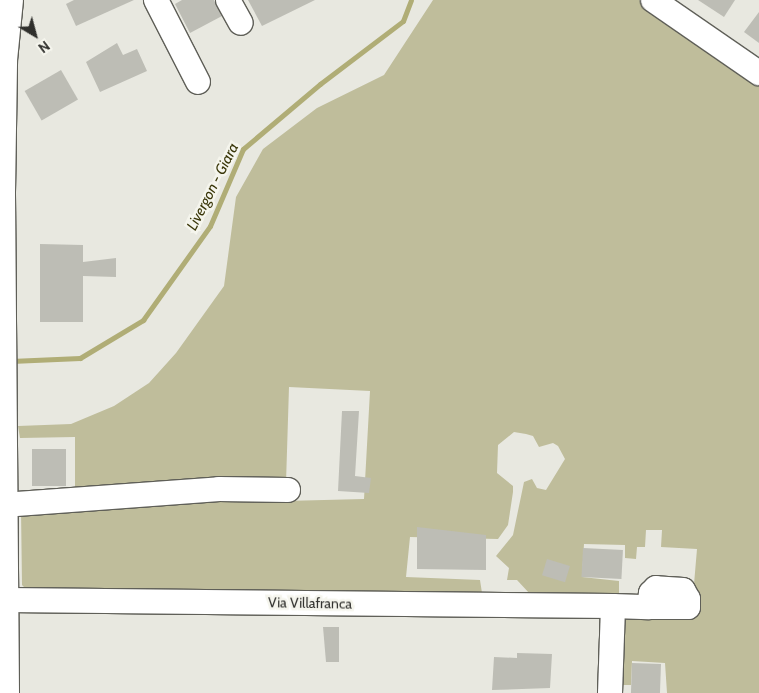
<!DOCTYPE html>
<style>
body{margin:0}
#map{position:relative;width:759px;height:693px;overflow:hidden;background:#e8e8e0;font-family:Cabin,sans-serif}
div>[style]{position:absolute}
.green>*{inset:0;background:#bfbd9b}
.stream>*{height:5px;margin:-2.5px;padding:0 2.5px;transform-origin:2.5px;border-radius:2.5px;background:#b0ad76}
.building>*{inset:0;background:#bdbdb5;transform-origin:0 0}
.roads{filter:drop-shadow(1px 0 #5f5f58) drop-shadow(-1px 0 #5f5f58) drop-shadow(0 1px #5f5f58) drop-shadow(0 -1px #5f5f58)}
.minor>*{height:24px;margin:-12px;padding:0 12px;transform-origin:12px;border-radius:12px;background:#fff}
.major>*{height:28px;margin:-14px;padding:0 14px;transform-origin:14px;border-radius:14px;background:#fff}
span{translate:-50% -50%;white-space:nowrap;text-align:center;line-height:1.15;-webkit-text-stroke:5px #f5f5ed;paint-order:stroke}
.street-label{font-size:14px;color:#2f2f2c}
.water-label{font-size:15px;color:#3a370a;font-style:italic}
.north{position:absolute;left:10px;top:10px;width:50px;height:50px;-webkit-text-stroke:4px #f5f5ed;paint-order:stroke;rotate:143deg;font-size:14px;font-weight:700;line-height:20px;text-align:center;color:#2f2f2c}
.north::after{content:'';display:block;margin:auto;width:18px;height:22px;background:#2f2f2c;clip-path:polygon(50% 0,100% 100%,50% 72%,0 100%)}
</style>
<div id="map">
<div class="green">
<i style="clip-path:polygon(433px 0,639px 0,759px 84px,759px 693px,667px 693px,665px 663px,632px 661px,631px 685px,618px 685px,624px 620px,691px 619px,697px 549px,661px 547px,662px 530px,646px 530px,645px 547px,637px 547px,636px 559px,625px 558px,625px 545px,584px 544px,582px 577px,619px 581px,619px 594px,530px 594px,517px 580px,507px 580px,509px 568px,496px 556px,513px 535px,524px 482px,532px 479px,537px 488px,546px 490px,565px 459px,558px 446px,553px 443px,539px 447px,533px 436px,526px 434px,514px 432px,498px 445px,497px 473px,513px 486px,513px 492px,508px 525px,498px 539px,410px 537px,406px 577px,480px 580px,482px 593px,28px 591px,22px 585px,21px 510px,215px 495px,284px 501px,364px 499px,370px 391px,289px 387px,286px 483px,75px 496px,75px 437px,20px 438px,18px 426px,71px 424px,114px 406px,149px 383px,176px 353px,224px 286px,236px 197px,263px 149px,317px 108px,384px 75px)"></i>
</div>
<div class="stream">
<i style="left:11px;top:361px;width:69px;rotate:-2.5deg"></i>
<i style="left:80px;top:358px;width:74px;rotate:-31.1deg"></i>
<i style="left:143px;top:320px;width:115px;rotate:-54.5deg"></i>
<i style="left:210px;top:226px;width:84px;rotate:-66.8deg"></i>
<i style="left:243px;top:149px;width:101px;rotate:-40.2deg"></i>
<i style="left:320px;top:84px;width:104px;rotate:-37.2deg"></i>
<i style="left:403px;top:21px;width:22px;rotate:-69deg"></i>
</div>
<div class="building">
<i style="clip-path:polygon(74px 0,134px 0,76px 26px,66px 4px)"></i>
<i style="clip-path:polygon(182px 0,214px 0,222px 16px,190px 33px,175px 4px)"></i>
<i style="clip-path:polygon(248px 0,315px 0,262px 26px)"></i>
<i style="clip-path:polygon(698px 0,735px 0,724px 17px)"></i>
<i style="clip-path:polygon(759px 12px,759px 43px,744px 32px)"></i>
<i style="clip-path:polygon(117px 43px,123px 55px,137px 49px,147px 71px,100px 92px,86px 62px)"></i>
<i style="left:61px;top:70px;width:34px;height:42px;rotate:60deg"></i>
<i style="clip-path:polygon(40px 244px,83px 245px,83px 262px,116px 258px,116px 277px,83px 276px,83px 322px,40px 322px)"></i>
<i style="clip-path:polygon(342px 411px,359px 411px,355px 476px,371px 478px,369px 493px,338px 491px)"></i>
<i style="left:32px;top:449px;width:34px;height:37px"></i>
<i style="clip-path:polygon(417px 527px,486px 535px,486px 570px,417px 569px)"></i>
<i style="left:583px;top:548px;width:40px;height:29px;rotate:3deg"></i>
<i style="left:547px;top:559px;width:24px;height:17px;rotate:17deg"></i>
<i style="clip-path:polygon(323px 627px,339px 627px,339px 662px,326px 662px)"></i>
<i style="clip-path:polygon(517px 653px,552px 654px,550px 688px,492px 690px,494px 657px,517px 658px)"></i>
<i style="left:632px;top:663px;width:29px;height:30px;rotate:2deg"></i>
</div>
<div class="roads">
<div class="minor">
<i style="left:156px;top:0;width:92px;rotate:62.9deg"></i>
<i style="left:228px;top:0;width:26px;rotate:61deg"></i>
<i style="left:653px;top:0;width:129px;rotate:34.6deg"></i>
<i style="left:3px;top:505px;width:217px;rotate:-4.2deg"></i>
<i style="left:219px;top:489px;width:69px;rotate:0.8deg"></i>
<i style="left:6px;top:600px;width:607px;rotate:0.57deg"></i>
<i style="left:613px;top:606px;width:36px;rotate:2deg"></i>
<i style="left:649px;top:607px;width:39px"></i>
<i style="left:688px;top:607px;width:8px;rotate:-90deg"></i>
<i style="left:688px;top:599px;width:10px;rotate:-119deg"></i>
<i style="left:683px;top:590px;width:27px;rotate:-176deg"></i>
<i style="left:656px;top:588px;width:7px;rotate:135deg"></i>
<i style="left:651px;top:593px;width:14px;rotate:98deg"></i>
<i style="left:610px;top:693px;width:87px;rotate:-88deg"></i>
</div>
<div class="major">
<i style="left:5px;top:693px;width:501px;rotate:-90.46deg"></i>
<i style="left:1px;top:192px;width:132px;rotate:-89.1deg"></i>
<i style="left:3px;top:60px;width:60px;rotate:-84.3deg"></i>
</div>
</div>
<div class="street-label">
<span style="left:310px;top:603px;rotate:1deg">Via Villafranca</span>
</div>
<div class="water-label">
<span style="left:213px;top:187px;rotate:-63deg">Livergon - Giara</span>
</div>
<div class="north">N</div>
</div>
